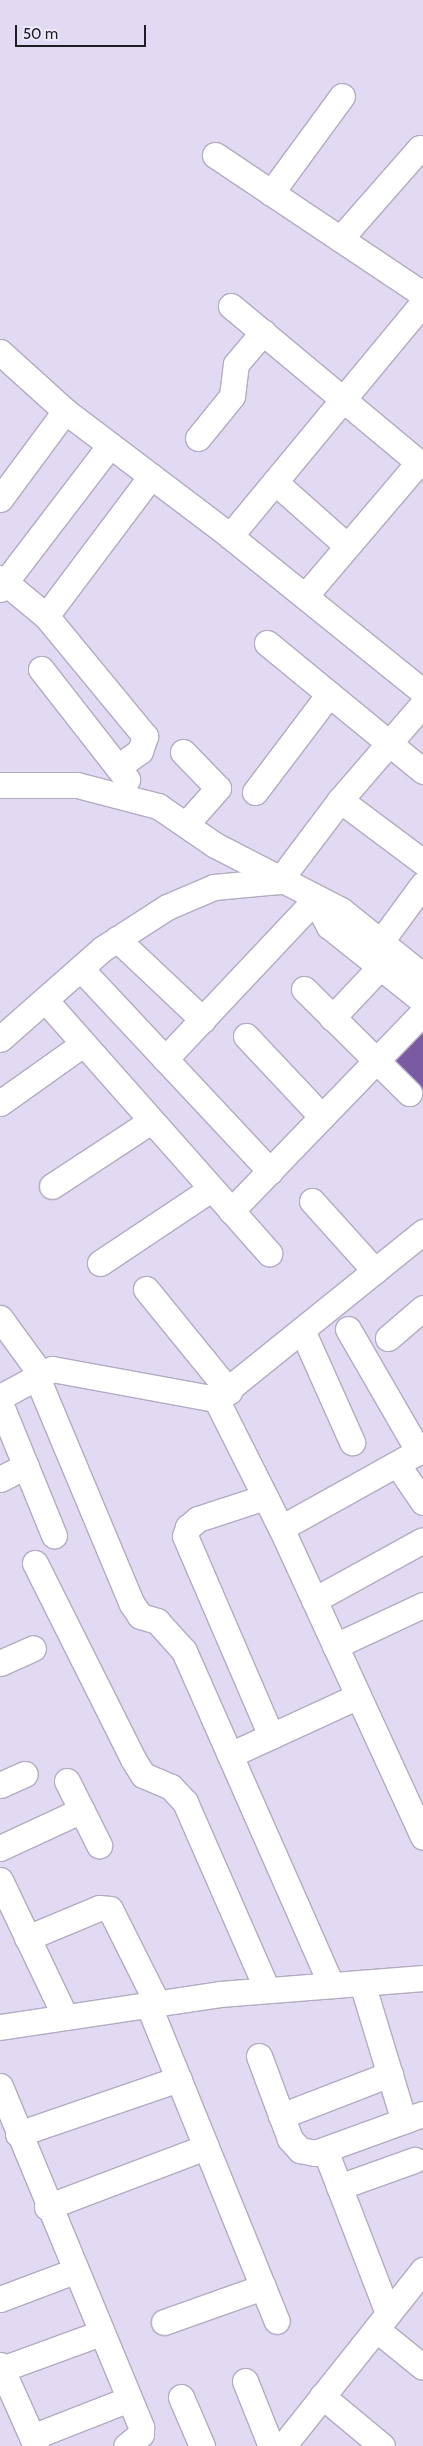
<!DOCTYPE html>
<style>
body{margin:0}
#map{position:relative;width:423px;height:2446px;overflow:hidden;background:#e2daf2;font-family:Cabin,sans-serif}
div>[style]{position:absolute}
.building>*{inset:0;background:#795aa3}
.roads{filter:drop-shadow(1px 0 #b3abc2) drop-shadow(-1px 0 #b3abc2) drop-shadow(0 1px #b3abc2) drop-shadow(0 -1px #b3abc2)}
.minor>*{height:25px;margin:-12.5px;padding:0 12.5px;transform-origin:12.5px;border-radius:12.5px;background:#fff}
span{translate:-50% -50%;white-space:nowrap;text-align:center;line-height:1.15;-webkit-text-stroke:4px #efe8fb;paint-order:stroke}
.scale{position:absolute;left:15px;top:25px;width:131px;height:22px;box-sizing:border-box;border:2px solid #1f1c24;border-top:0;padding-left:6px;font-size:15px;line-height:18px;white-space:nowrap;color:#1f1c24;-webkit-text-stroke:4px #efe8fb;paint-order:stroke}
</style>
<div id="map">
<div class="building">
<i style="clip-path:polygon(423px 1033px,423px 1090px,419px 1093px,391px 1062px)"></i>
</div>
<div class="roads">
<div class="minor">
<i style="left:215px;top:155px;width:250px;rotate:33.8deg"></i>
<i style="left:271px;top:193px;width:120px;rotate:-53.8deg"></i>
<i style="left:340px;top:239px;width:121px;rotate:-48.7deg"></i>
<i style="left:231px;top:306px;width:250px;rotate:39.8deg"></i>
<i style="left:0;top:352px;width:88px;rotate:42.2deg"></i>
<i style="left:198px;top:438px;width:54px;rotate:-51deg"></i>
<i style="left:232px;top:396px;width:32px;rotate:-83deg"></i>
<i style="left:236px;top:364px;width:42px;rotate:-49.8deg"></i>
<i style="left:275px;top:482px;width:96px;rotate:41.6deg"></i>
<i style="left:0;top:499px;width:109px;rotate:-53.5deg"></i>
<i style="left:65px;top:411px;width:207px;rotate:37.1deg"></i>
<i style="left:230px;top:536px;width:248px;rotate:38.9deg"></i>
<i style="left:230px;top:536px;width:303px;rotate:-50.4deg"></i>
<i style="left:0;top:578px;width:60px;rotate:39.6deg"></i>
<i style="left:46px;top:616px;width:156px;rotate:50.5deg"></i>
<i style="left:145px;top:736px;width:16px;rotate:108deg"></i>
<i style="left:140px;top:751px;width:27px;rotate:144deg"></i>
<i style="left:0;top:589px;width:181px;rotate:-52.6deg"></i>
<i style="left:305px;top:596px;width:176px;rotate:-49.6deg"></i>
<i style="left:46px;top:616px;width:175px;rotate:-53.1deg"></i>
<i style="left:267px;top:643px;width:202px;rotate:39.4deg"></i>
<i style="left:41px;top:669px;width:140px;rotate:52deg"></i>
<i style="left:183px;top:752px;width:50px;rotate:45.8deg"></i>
<i style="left:218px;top:788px;width:47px;rotate:131.5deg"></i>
<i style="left:0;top:785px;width:77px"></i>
<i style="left:77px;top:785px;width:84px;rotate:14.5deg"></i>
<i style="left:158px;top:806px;width:69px;rotate:34.4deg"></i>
<i style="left:215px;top:845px;width:142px;rotate:27.3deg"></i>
<i style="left:341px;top:910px;width:105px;rotate:38.8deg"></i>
<i style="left:255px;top:792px;width:123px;rotate:-52.9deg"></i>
<i style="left:340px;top:800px;width:104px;rotate:36.8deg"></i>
<i style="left:315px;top:900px;width:30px;rotate:62deg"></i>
<i style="left:329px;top:926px;width:120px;rotate:38.6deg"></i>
<i style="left:117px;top:939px;width:118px;rotate:43.3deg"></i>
<i style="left:379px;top:944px;width:74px;rotate:-53.7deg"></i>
<i style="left:81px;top:969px;width:277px;rotate:46.9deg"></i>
<i style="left:304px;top:989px;width:148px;rotate:44.7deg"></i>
<i style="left:46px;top:1001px;width:337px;rotate:48.5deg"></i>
<i style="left:332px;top:1018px;width:70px;rotate:-46.7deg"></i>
<i style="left:246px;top:1036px;width:111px;rotate:46.8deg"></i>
<i style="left:0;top:1039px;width:136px;rotate:-41.4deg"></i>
<i style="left:102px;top:949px;width:77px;rotate:-32.9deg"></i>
<i style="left:167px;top:907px;width:51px;rotate:-23.1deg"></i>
<i style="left:214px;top:887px;width:65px;rotate:-5.3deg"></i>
<i style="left:279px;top:881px;width:101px;rotate:-53deg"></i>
<i style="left:340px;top:800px;width:127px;rotate:-49.2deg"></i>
<i style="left:165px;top:1059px;width:219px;rotate:-46.7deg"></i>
<i style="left:0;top:1103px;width:102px;rotate:-35.4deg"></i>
<i style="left:52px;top:1186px;width:118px;rotate:-33.3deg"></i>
<i style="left:312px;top:1201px;width:94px;rotate:48deg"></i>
<i style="left:231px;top:1211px;width:277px;rotate:-46deg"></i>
<i style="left:100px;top:1263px;width:133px;rotate:-33.7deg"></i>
<i style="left:146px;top:1289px;width:132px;rotate:50.9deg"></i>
<i style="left:0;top:1318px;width:68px;rotate:54deg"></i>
<i style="left:348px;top:1329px;width:142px;rotate:60deg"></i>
<i style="left:302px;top:1330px;width:123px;rotate:65.9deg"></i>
<i style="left:388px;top:1338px;width:46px;rotate:-40.6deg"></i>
<i style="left:36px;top:1375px;width:248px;rotate:67.3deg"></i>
<i style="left:132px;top:1604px;width:14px;rotate:56deg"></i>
<i style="left:140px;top:1616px;width:18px;rotate:16deg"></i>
<i style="left:157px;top:1621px;width:40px;rotate:48deg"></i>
<i style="left:184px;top:1651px;width:365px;rotate:66.2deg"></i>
<i style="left:0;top:1397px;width:59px;rotate:-28.3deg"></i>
<i style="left:52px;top:1369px;width:167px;rotate:10.4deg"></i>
<i style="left:216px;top:1399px;width:266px;rotate:-38.9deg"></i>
<i style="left:216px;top:1399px;width:144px;rotate:63.3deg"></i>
<i style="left:281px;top:1528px;width:340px;rotate:65.3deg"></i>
<i style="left:0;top:1403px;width:143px;rotate:67.8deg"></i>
<i style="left:397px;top:1464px;width:46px;rotate:55.6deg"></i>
<i style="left:0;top:1479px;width:29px;rotate:-27deg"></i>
<i style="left:265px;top:1497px;width:71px;rotate:161.8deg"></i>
<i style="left:198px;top:1519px;width:13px;rotate:141deg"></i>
<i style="left:188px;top:1527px;width:9px;rotate:108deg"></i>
<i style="left:185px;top:1536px;width:218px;rotate:66.7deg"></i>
<i style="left:281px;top:1528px;width:162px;rotate:-29.1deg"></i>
<i style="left:35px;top:1563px;width:219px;rotate:63.4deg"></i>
<i style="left:133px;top:1759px;width:19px;rotate:58deg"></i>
<i style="left:143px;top:1775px;width:30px;rotate:23deg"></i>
<i style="left:171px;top:1787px;width:21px;rotate:47deg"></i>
<i style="left:185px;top:1802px;width:205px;rotate:66.4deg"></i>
<i style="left:314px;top:1600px;width:124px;rotate:-28.8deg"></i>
<i style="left:335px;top:1646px;width:97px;rotate:-25deg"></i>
<i style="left:0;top:1663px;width:36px;rotate:-24deg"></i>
<i style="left:230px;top:1755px;width:141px;rotate:-24.7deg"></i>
<i style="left:67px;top:1781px;width:72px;rotate:63.4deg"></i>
<i style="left:0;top:1785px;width:27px;rotate:-24deg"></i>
<i style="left:0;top:1848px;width:90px;rotate:-24.9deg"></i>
<i style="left:0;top:1880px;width:151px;rotate:64.5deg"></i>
<i style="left:27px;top:1938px;width:78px;rotate:-22.6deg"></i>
<i style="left:99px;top:1908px;width:11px;rotate:5deg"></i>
<i style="left:110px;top:1909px;width:105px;rotate:63.4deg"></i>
<i style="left:362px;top:1983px;width:144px;rotate:73.1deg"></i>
<i style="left:148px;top:2004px;width:342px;rotate:67.9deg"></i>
<i style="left:0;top:2027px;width:222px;rotate:-8.5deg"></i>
<i style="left:220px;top:1994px;width:204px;rotate:-4.5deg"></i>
<i style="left:259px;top:2056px;width:89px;rotate:69.5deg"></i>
<i style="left:290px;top:2139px;width:15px;rotate:48deg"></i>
<i style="left:300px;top:2150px;width:15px;rotate:11deg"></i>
<i style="left:315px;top:2153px;width:115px;rotate:-19.9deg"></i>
<i style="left:0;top:2086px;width:369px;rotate:67.5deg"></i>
<i style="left:141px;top:2427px;width:7px;rotate:90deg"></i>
<i style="left:141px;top:2434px;width:19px;rotate:141deg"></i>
<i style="left:281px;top:2116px;width:117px;rotate:-21.1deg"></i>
<i style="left:18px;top:2134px;width:170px;rotate:-18.9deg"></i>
<i style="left:325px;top:2150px;width:175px;rotate:68.9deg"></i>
<i style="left:339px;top:2187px;width:80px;rotate:-19.8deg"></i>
<i style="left:47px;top:2207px;width:170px;rotate:-20.7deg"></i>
<i style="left:0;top:2299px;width:79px;rotate:-20.7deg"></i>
<i style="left:164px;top:2322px;width:105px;rotate:-19.5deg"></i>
<i style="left:376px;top:2329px;width:60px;rotate:39deg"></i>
<i style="left:0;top:2365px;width:89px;rotate:66deg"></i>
<i style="left:2px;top:2369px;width:105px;rotate:-20deg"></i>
<i style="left:245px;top:2381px;width:70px;rotate:68.2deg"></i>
<i style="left:322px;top:2396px;width:78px;rotate:39.8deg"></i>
<i style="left:181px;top:2397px;width:53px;rotate:66.8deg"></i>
<i style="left:32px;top:2437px;width:104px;rotate:-21.4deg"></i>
<i style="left:283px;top:2446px;width:225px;rotate:-51.5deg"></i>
</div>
</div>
<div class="scale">50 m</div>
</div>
